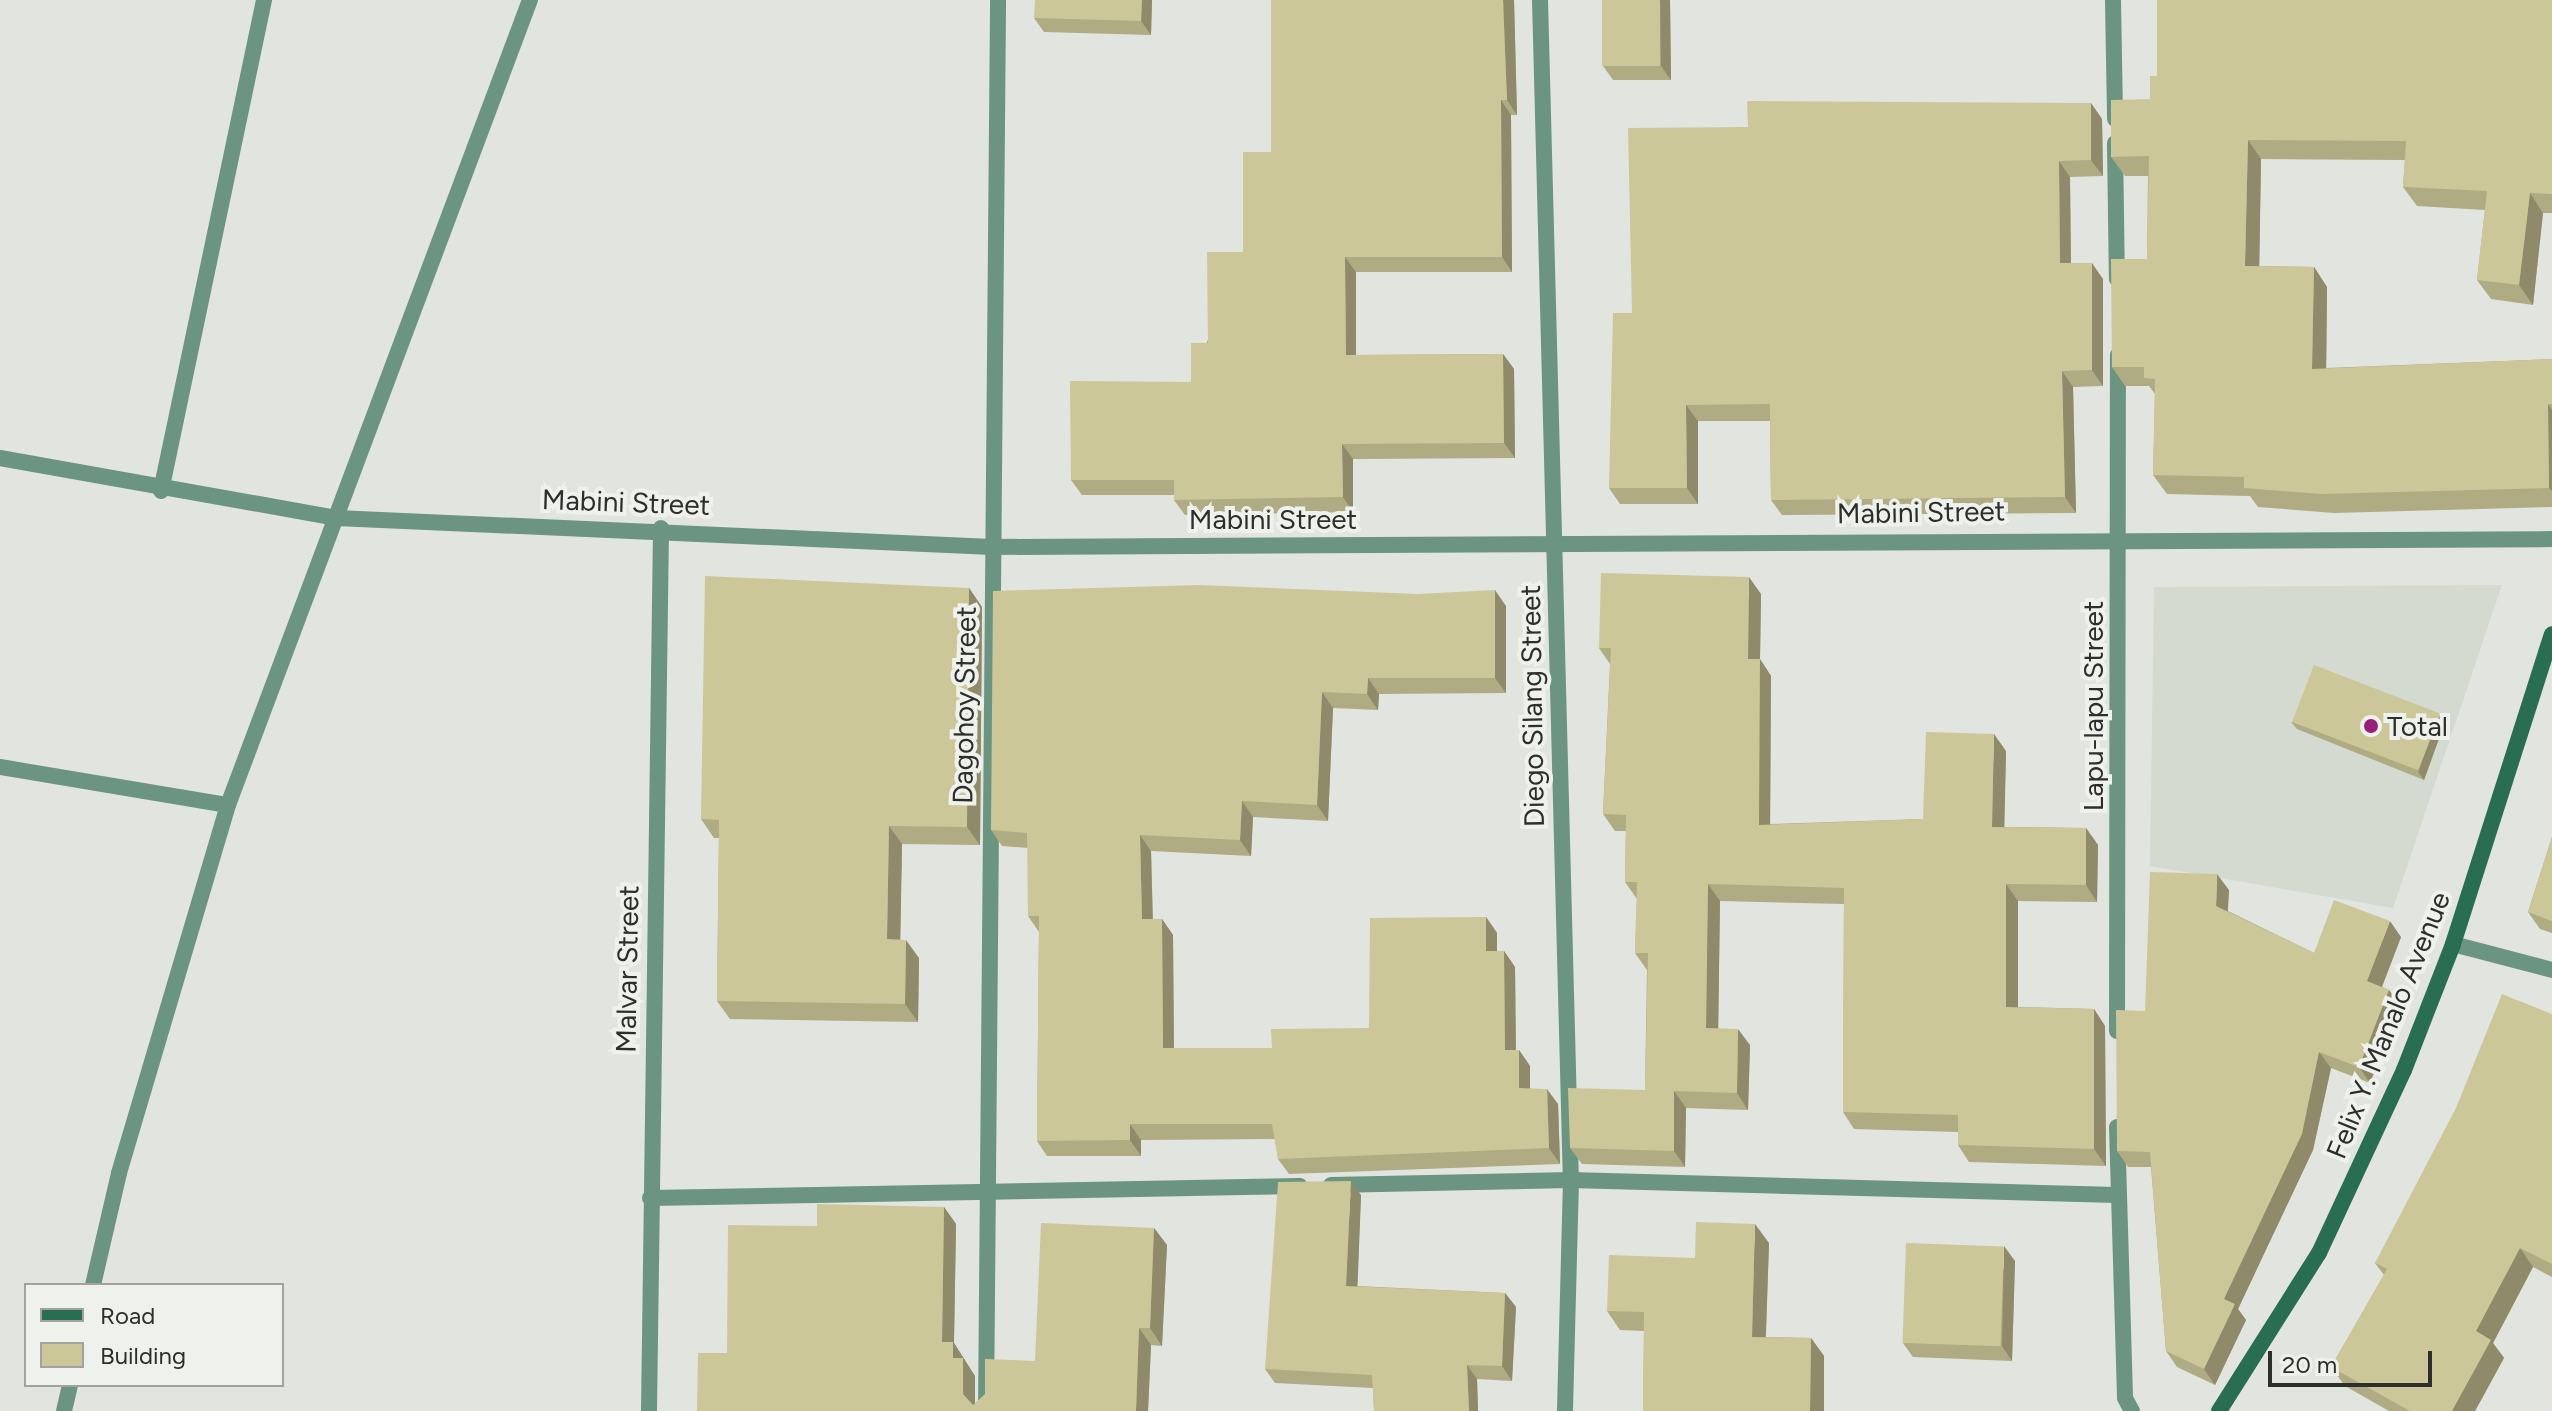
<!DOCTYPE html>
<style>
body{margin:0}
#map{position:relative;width:2552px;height:1411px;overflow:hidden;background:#e2e4e0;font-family:Figtree,sans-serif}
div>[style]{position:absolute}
.built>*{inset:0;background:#d4dad0}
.minor>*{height:16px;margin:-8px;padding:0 8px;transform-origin:8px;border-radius:8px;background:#6b9580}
.secondary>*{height:16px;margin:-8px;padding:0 8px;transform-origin:8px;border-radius:8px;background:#296e52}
.wall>*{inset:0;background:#afab83}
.shaded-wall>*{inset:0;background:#8f8b6a}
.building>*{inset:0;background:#ccc798;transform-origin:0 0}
.dots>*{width:22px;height:22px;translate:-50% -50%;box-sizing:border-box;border:4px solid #eff1ed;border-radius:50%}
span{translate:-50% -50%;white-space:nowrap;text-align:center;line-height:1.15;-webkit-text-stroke:8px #eff1ed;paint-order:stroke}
.street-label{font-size:28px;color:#2e2f2d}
.poi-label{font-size:28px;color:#2e2f2d}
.left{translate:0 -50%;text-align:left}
.legend{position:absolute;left:24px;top:1283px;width:260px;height:104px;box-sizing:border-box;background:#eff1ed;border:2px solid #a2a3a0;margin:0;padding:10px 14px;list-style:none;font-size:24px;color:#2e2f2d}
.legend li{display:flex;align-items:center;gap:16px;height:40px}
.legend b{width:40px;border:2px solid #a2a3a0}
.scale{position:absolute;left:2268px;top:1351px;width:164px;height:36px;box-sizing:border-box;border:4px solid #2e2f2d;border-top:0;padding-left:10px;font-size:24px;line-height:28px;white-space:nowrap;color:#2e2f2d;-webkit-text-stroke:6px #eff1ed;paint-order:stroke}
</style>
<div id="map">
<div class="built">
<i style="clip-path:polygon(2502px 585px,2393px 908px,2150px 866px,2154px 587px)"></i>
</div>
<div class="minor">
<i style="left:1540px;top:0;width:1180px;rotate:88.5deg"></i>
<i style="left:1571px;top:1180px;width:231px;rotate:91.5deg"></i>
<i style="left:2113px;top:0;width:119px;rotate:89deg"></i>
<i style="left:2115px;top:143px;width:136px;rotate:89.2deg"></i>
<i style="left:0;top:458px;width:341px;rotate:10.1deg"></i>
<i style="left:336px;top:518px;width:657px;rotate:2.53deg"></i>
<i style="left:992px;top:547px;width:1560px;rotate:-0.29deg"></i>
<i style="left:161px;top:491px;width:502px;rotate:-78.15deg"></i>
<i style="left:0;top:767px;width:231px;rotate:9.5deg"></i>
<i style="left:2453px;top:944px;width:102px;rotate:14.7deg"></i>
<i style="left:2117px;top:1031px;width:676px;rotate:-89.92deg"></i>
<i style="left:2117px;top:1127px;width:271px;rotate:88.3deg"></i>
<i style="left:2125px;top:1398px;width:15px;rotate:62deg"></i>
<i style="left:1331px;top:1185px;width:240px;rotate:-1.2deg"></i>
<i style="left:1571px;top:1180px;width:546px;rotate:1.57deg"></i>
<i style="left:650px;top:1198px;width:650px;rotate:-1.06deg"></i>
<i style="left:93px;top:1285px;width:115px;rotate:-76.9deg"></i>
<i style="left:119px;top:1173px;width:384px;rotate:-73.5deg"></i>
<i style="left:228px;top:805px;width:860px;rotate:-69.44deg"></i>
<i style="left:64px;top:1411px;width:27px;rotate:-77deg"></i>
<i style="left:649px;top:1411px;width:883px;rotate:-89.22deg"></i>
<i style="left:986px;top:1411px;width:1411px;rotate:-89.51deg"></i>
</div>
<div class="secondary">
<i style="left:2219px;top:1411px;width:187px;rotate:-57.7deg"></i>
<i style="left:2319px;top:1253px;width:202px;rotate:-65.1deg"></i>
<i style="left:2404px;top:1070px;width:135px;rotate:-68.7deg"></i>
<i style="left:2453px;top:944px;width:325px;rotate:-72.3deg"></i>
</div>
<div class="wall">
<i style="clip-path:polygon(1152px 0,1151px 35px,1044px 32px,1034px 18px)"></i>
<i style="clip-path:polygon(1514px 0,1517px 115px,1511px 115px,1512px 272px,1356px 272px,1356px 355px,1503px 354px,1514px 369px,1515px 458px,1353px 459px,1353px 512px,1185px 515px,1174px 500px,1174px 495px,1082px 495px,1071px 480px,1191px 382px,1243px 252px,1271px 152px)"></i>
<i style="clip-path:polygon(1670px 0,1671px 80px,1613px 80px,1603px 66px)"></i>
<i style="clip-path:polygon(2552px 0,2552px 213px,2543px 213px,2533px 305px,2491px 299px,2477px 280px,2485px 210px,2417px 206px,2403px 187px,2405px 160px,2261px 159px,2259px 266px,2314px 267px,2327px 287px,2326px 368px,2552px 359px,2552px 507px,2334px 513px,2258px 507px,2250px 496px,2167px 494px,2153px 475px,2155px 394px,2149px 386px,2125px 386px,2112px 367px,2147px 259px,2148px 176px,2125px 176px,2111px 157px,2150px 99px,2157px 76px)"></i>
<i style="clip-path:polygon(2091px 103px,2102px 119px,2103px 176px,2070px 177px,2071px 263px,2103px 279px,2103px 386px,2073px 387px,2076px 513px,1782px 515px,1771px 500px,1770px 421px,1698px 421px,1698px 504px,1620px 504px,1609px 488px,1632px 313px,1748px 127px)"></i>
<i style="clip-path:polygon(969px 588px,982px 607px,980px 845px,902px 844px,900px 940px,919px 958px,918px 1022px,730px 1019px,717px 1001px,719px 838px,714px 838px,701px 819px)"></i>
<i style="clip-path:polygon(1761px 594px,1760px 659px,1771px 676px,1770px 824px,1923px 819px,2006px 751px,2004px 827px,2086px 828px,2098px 845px,2097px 902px,2018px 901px,2018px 1007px,2094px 1009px,2105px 1026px,2106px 1166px,1969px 1162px,1958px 1145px,1958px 1132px,1854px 1129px,1843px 1112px,1844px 904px,1720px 901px,1718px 1028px,1750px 1045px,1748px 1110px,1686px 1108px,1685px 1167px,1582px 1164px,1570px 1148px,1645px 1090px,1647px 970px,1635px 953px,1637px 899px,1625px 882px,1626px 831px,1615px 831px,1603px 814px,1610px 664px,1599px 648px)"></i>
<i style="clip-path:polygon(1506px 606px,1506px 693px,1379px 694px,1378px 710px,1333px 708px,1328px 821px,1253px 817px,1251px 856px,1151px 851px,1153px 919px,1162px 919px,1173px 935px,1174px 1048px,1272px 1048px,1369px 1028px,1486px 917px,1497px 933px,1497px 951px,1504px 951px,1515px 967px,1516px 1050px,1519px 1050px,1530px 1066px,1530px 1088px,1558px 1104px,1560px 1164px,1289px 1174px,1278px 1159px,1275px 1139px,1141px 1140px,1141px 1156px,1047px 1156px,1037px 1141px,1039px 932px,1028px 916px,1028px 848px,1002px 846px,991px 830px)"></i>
<i style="clip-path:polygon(2291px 722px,2445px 722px,2424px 780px,2297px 729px)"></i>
<i style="clip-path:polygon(2552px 837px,2552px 933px,2540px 929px,2528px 912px)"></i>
<i style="clip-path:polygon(2229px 890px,2228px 911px,2314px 953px,2401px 937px,2382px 987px,2389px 990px,2400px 1006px,2370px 1083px,2331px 1068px,2313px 1150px,2238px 1309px,2246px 1320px,2215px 1385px,2177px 1367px,2166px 1351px,2151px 1167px,2128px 1167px,2117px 1151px,2145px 1011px)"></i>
<i style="clip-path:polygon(2552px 1014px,2552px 1277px,2533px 1267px,2493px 1343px,2504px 1358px,2475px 1411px,2389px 1411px,2345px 1386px,2331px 1367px,2384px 1275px,2375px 1263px)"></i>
<i style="clip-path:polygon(1361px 1195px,1357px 1286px,1505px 1293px,1516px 1307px,1512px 1381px,1477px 1379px,1478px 1411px,1374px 1411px,1373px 1388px,1275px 1383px,1265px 1369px)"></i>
<i style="clip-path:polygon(944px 1207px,956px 1224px,954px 1343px,975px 1376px,975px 1403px,1035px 1361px,1154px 1228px,1167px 1245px,1162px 1346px,1151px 1345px,1148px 1411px,697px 1411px,817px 1226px)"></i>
<i style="clip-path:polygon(1769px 1243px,1766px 1337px,1811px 1338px,1824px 1356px,1824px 1411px,1643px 1411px,1644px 1331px,1620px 1330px,1607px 1311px,1695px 1258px)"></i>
<i style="clip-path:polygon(2015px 1261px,2012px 1361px,1913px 1357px,1903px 1343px)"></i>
</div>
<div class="shaded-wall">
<i style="clip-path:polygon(1142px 0,1152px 0,1151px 35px,1141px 21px)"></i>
<i style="clip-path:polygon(1503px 0,1514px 0,1517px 115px,1507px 100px)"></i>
<i style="clip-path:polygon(1660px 0,1670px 0,1671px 80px,1661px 66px)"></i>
<i style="clip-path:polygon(1501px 100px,1511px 115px,1512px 272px,1502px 257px)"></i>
<i style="clip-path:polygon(2091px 103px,2102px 119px,2103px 176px,2091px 160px)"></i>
<i style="clip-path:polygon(2248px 140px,2261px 159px,2259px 285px,2245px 266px)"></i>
<i style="clip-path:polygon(2059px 161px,2070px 177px,2071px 279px,2060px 263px)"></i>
<i style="clip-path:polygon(2530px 193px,2543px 213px,2533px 305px,2519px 285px)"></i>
<i style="clip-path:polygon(1345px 257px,1356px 272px,1356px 370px,1346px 355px)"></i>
<i style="clip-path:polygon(2092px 263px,2103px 279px,2103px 386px,2092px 370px)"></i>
<i style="clip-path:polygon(2314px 267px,2327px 287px,2326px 388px,2312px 369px)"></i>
<i style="clip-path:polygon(1503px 354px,1514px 369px,1515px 458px,1504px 443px)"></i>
<i style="clip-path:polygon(2062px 371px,2073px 387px,2076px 513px,2065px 497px)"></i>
<i style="clip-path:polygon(2548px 404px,2552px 410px,2552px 491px,2549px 488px)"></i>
<i style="clip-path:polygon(1686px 405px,1698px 421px,1698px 504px,1687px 488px)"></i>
<i style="clip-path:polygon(1342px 444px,1353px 459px,1353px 512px,1343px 497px)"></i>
<i style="clip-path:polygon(1749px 577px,1761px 594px,1760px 659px,1771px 676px,1770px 841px,1759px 825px,1748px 659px)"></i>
<i style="clip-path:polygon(969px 588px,982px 607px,980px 845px,967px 827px)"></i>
<i style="clip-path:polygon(1495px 590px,1506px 606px,1506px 693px,1495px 678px)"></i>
<i style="clip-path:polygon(1368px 678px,1379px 694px,1378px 710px,1367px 694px)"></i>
<i style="clip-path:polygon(1322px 692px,1333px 708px,1328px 821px,1317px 805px)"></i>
<i style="clip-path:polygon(2440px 714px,2445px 722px,2424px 780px,2418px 772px)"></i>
<i style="clip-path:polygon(1994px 734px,2006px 751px,2004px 843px,1992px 827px)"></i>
<i style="clip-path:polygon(1242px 801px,1253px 817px,1251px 856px,1240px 840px)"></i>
<i style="clip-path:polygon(889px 826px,902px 844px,900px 958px,887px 939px)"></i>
<i style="clip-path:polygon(2086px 828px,2098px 845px,2097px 902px,2086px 885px)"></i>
<i style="clip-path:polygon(1140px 835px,1151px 851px,1153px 935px,1142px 919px)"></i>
<i style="clip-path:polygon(2217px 874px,2229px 890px,2227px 921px,2216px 906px)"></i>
<i style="clip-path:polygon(1708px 884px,1720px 901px,1718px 1044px,1706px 1028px)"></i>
<i style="clip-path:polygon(2006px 884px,2018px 901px,2018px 1023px,2006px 1007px)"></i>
<i style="clip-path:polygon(1486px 917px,1497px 933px,1497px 967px,1486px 951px)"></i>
<i style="clip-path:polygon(1162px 919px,1173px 935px,1174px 1064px,1163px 1048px)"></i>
<i style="clip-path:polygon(2390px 921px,2401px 937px,2378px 997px,2367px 981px)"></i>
<i style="clip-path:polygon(906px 940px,919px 958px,918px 1022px,905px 1004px)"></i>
<i style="clip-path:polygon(1504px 951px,1515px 967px,1516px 1066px,1505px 1050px)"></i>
<i style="clip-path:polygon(2389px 990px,2400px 1006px,2370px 1083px,2359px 1067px)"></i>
<i style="clip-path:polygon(2094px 1009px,2105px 1026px,2106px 1166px,2094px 1149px)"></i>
<i style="clip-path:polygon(1738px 1029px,1750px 1045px,1748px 1110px,1737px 1093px)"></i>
<i style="clip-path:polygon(1519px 1050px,1530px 1066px,1530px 1104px,1519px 1088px)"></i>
<i style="clip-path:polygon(2319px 1052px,2331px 1068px,2313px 1150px,2238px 1309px,2246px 1320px,2215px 1385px,2204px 1369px,2224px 1299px)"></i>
<i style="clip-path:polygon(1547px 1089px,1558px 1104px,1560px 1164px,1549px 1148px)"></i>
<i style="clip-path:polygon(1674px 1091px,1686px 1108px,1685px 1167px,1674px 1151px)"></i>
<i style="clip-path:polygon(1130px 1124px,1141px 1140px,1141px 1156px,1130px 1140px)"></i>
<i style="clip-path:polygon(1351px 1181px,1361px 1195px,1357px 1300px,1346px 1286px)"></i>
<i style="clip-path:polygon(944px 1207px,956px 1224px,954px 1343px,975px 1376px,975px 1411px,963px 1394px,942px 1342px)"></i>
<i style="clip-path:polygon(1755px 1224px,1769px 1243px,1765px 1356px,1752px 1337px)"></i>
<i style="clip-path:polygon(1154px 1228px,1167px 1245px,1162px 1346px,1150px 1328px)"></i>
<i style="clip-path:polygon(2004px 1246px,2015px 1261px,2012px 1361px,2002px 1346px)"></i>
<i style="clip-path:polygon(2520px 1248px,2533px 1267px,2493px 1343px,2504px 1358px,2475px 1411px,2452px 1411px,2476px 1331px)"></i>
<i style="clip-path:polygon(1505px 1293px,1516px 1307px,1512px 1381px,1502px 1366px)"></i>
<i style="clip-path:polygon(1139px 1328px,1151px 1345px,1148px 1411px,1136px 1411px)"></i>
<i style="clip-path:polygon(1811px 1338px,1824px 1356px,1824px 1411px,1810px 1411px)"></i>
<i style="clip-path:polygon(1467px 1365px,1477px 1379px,1478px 1411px,1469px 1411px)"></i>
</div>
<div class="building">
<i style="clip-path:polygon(1035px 0,1142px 0,1141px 21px,1034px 18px)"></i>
<i style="clip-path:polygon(1271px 0,1503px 0,1507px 100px,1501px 100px,1502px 257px,1345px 257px,1346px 355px,1503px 354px,1504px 443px,1342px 444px,1343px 497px,1174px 500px,1174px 480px,1071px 480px,1070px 381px,1191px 382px,1191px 343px,1208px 343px,1207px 252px,1243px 252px,1243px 152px,1271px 152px)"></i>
<i style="left:1602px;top:0;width:58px;height:66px"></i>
<i style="clip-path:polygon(2157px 0,2552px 0,2552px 194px,2530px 193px,2519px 285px,2477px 280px,2487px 191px,2403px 187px,2406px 141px,2248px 140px,2245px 266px,2314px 267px,2312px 369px,2552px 359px,2552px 404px,2548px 404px,2549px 488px,2321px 494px,2244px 488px,2244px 477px,2153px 475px,2155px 379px,2144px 378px,2144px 367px,2112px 367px,2111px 259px,2147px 259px,2149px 156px,2111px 157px,2111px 100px,2150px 99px,2150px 76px,2157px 76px)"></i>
<i style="clip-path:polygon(1747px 101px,2091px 103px,2091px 160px,2059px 161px,2060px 263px,2092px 263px,2092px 370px,2062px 371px,2065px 497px,1771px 500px,1770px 404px,1686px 405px,1687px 488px,1609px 488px,1613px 313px,1632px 313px,1628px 128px,1748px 127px)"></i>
<i style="clip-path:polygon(1601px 573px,1749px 577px,1748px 659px,1760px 659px,1759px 825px,1923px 819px,1926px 732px,1994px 734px,1992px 827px,2086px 828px,2086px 885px,2006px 884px,2006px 1007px,2094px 1009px,2094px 1149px,1958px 1145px,1958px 1115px,1843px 1112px,1844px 888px,1708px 884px,1706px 1028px,1738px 1029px,1737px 1093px,1674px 1091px,1674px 1151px,1570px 1148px,1568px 1088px,1645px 1090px,1648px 953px,1635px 953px,1637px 882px,1625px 882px,1626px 815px,1603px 814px,1611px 648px,1599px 648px)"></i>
<i style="clip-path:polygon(705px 576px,969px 588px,967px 827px,889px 826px,887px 939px,906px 940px,905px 1004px,717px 1001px,719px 820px,701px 819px)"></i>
<i style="clip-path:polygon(1199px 585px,1418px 594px,1495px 590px,1495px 678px,1368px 678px,1367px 694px,1322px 692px,1317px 805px,1242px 801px,1240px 840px,1140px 835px,1142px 919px,1162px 919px,1163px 1048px,1272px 1048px,1271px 1029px,1369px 1028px,1370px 918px,1486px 917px,1486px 951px,1504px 951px,1505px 1050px,1519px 1050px,1519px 1088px,1547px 1089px,1549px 1148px,1278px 1159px,1272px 1124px,1130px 1124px,1130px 1140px,1037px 1141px,1039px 916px,1028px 916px,1027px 833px,991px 830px,993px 591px)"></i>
<i style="left:2314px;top:665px;width:135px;height:61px;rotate:21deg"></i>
<i style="clip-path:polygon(2552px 837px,2552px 921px,2528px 912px)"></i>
<i style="clip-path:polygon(2150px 872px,2217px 874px,2216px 906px,2314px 953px,2334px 900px,2390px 921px,2367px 981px,2389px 990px,2359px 1067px,2319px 1052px,2302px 1134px,2224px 1299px,2235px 1304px,2204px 1369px,2166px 1351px,2150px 1152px,2117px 1151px,2116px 1010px,2145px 1011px)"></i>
<i style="clip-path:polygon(2502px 994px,2552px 1014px,2552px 1264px,2520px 1248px,2476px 1331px,2491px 1340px,2452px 1411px,2410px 1411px,2331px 1367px,2387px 1269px,2375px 1263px,2456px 1108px)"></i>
<i style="clip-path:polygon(1351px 1181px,1346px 1286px,1505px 1293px,1502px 1366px,1467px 1365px,1469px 1411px,1374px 1411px,1372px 1375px,1265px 1369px,1278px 1182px)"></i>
<i style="clip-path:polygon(817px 1204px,944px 1207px,942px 1342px,953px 1342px,953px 1358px,963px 1358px,963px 1394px,973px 1405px,985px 1394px,985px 1359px,1035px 1361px,1041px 1223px,1154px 1228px,1150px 1328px,1139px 1328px,1136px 1411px,697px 1411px,698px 1353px,727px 1353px,728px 1225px,817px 1226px)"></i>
<i style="clip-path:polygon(1696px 1222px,1755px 1224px,1752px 1337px,1811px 1338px,1810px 1411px,1643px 1411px,1644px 1312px,1607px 1311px,1609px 1255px,1695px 1258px)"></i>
<i style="left:1906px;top:1243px;width:98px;height:100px;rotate:2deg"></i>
</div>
<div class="dots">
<i style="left:2371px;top:726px;background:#981f79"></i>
</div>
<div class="street-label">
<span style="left:626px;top:502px;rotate:2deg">Mabini Street</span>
<span style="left:1921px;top:512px;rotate:-1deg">Mabini Street</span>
<span style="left:1273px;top:519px">Mabini Street</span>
<span style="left:964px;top:705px;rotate:-89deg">Dagohoy Street</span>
<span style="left:1532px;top:706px;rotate:-91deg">Diego Silang Street</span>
<span style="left:2093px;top:706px;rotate:-90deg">Lapu-lapu Street</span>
<span style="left:627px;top:969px;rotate:-89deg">Malvar Street</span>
<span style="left:2388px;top:1025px;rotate:-68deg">Felix Y. Manalo Avenue</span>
</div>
<div class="poi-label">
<span class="left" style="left:2387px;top:726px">Total</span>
</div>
<ul class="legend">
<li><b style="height:10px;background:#296e52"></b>Road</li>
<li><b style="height:22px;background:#ccc798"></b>Building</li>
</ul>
<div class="scale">20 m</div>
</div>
